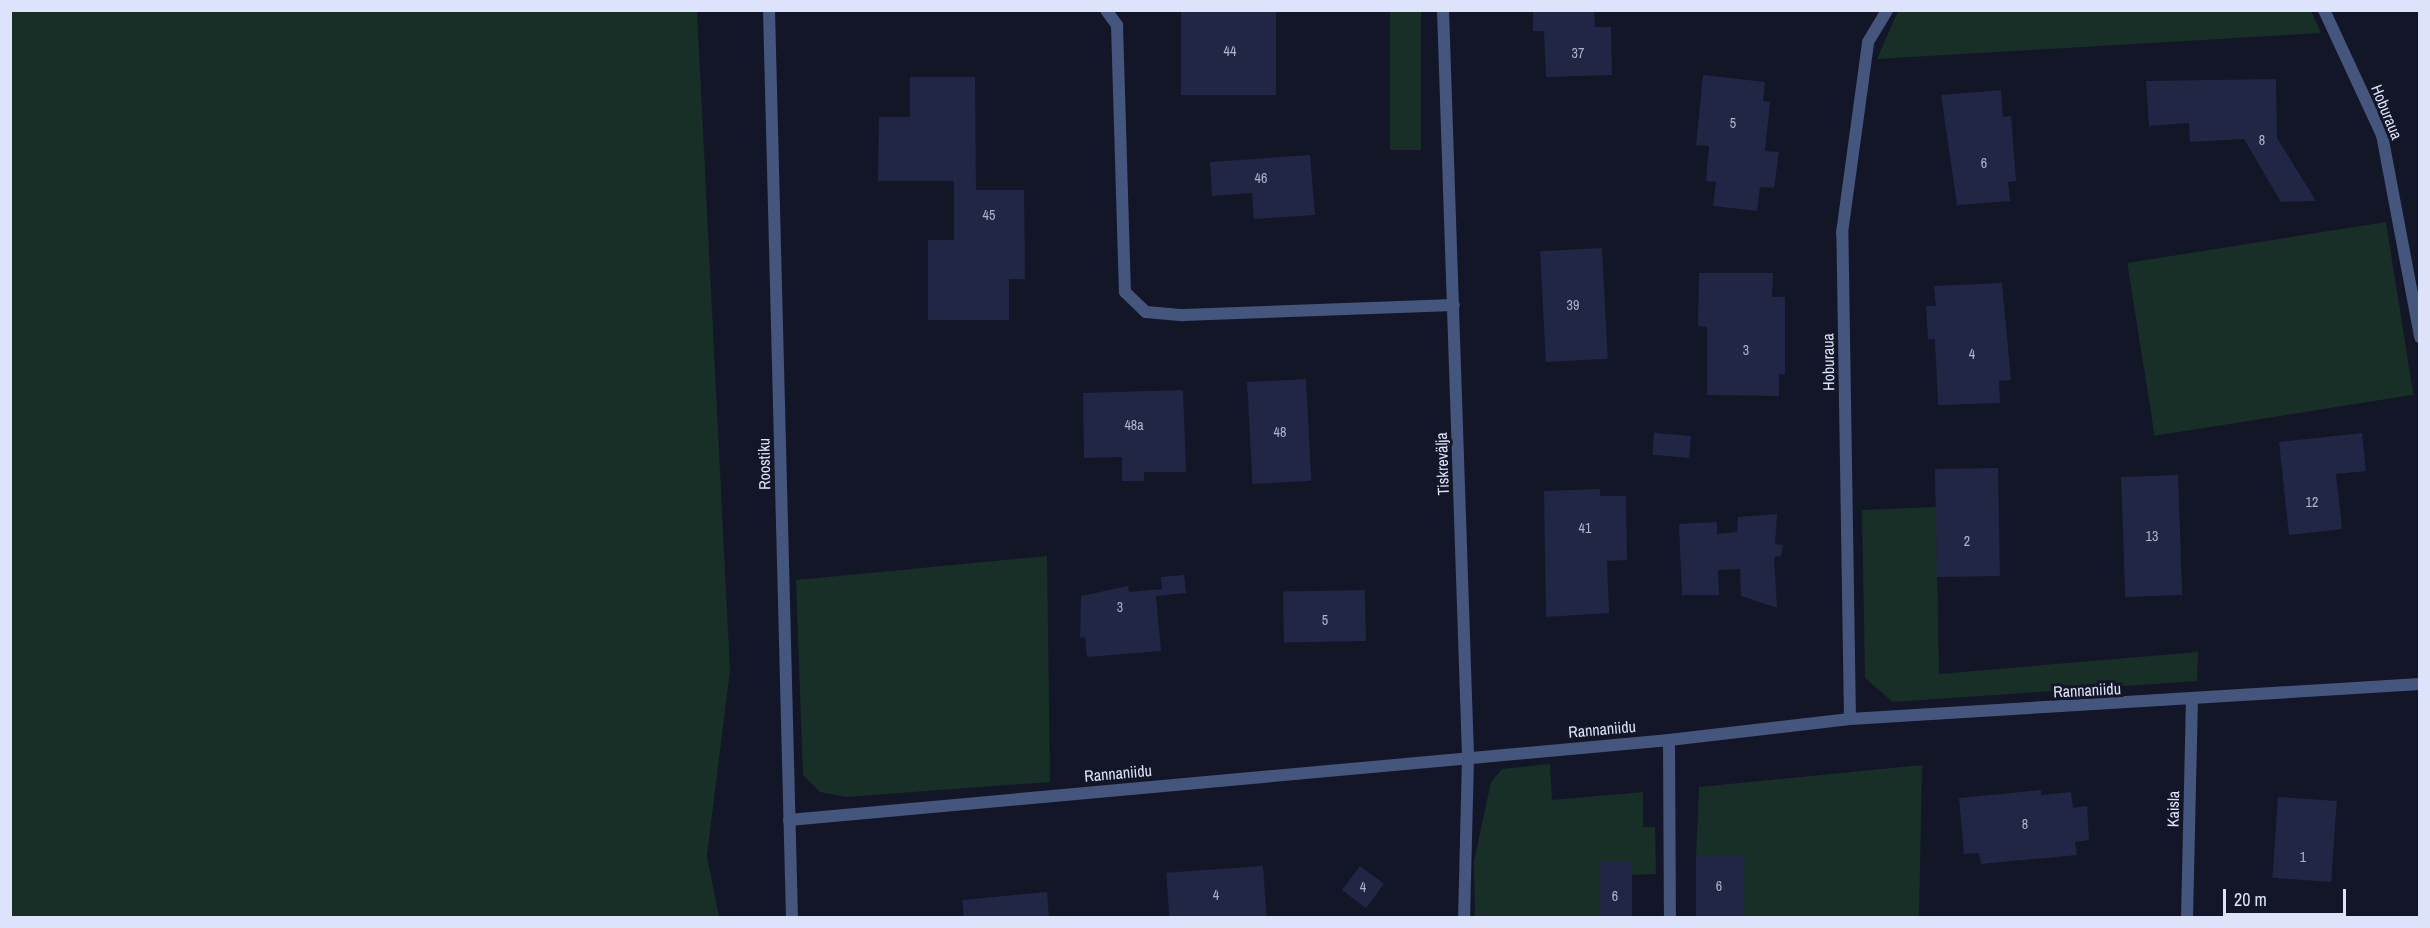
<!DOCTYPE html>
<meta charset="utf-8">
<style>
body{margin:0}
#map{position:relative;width:2430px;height:928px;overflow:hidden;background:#131626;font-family:"Archivo Narrow",sans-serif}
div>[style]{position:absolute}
.green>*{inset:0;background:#172f26;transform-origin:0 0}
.building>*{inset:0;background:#212644;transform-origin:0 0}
.lane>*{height:12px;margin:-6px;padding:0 6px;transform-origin:6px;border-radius:6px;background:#44567e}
.street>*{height:12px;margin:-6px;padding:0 6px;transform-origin:6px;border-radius:6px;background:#44567e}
span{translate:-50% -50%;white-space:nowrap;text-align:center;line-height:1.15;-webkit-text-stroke:6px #131626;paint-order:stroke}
.number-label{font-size:14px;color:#adb4cc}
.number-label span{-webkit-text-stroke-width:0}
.street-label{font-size:16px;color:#dce3fa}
.frame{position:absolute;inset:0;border:12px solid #dce3fa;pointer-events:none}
.scale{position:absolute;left:2223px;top:889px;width:123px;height:27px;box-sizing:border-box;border:3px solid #dce3fa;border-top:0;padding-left:8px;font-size:18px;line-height:21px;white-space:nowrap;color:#dce3fa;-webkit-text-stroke:4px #131626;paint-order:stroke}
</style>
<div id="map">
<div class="green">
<i style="clip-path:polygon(10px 11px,697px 11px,730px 671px,707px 856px,719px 917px,11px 917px)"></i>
<i style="left:1390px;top:11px;width:31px;height:139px"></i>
<i style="clip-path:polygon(1898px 11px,2311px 11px,2321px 33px,1877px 59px)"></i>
<i style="left:2386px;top:222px;width:175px;height:262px;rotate:81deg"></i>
<i style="clip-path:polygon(1936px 507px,1939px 674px,2198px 652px,2197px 681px,1893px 702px,1865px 678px,1862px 510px)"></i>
<i style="clip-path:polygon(1047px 556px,1050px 782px,846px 797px,820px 792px,803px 775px,796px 580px)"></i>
<i style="clip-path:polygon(1550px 764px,1552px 800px,1643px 792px,1643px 827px,1655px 827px,1656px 874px,1632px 875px,1631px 861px,1599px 861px,1599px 917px,1475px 918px,1474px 861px,1491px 782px,1502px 769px)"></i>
<i style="clip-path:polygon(1922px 765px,1919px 917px,1743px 917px,1743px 855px,1696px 855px,1699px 787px)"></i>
</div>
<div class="building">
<i style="left:1181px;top:10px;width:95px;height:85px"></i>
<i style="clip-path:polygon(1533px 10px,1594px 10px,1595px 27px,1611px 27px,1612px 75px,1546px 77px,1544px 31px,1533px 31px)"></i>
<i style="clip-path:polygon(1703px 75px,1765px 82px,1763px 101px,1770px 102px,1765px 151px,1779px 152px,1774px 188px,1760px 187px,1757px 211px,1713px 206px,1716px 182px,1706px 181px,1709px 146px,1696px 145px)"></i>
<i style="clip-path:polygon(910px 77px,975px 77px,976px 190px,1024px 190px,1025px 279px,1009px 279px,1009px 320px,928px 320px,928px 240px,954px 240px,954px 181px,878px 181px,879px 117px,910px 117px)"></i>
<i style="clip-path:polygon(2276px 79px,2277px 138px,2316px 201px,2281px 202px,2244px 139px,2190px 142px,2189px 123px,2149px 126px,2146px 81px)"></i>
<i style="clip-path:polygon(2001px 90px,2003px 117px,2011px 116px,2016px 181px,2008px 182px,2010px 201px,1957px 205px,1941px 95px)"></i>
<i style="clip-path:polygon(1310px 155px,1315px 215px,1254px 219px,1252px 193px,1212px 196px,1210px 162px)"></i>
<i style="left:1602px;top:248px;width:111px;height:62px;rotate:87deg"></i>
<i style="clip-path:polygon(1699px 273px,1773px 273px,1772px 297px,1785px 297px,1785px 374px,1779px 374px,1779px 396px,1707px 395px,1707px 327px,1698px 326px)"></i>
<i style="clip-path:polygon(2002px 283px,2011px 380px,1999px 381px,2000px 403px,1938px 405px,1935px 339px,1928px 339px,1926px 306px,1936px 306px,1934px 286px)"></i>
<i style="left:1306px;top:379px;width:102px;height:59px;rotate:87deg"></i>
<i style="clip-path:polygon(1183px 390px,1186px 472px,1144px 472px,1144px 481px,1122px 481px,1122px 457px,1084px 458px,1083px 393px)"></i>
<i style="clip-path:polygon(2362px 433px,2366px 471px,2336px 474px,2342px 529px,2289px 535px,2279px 442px)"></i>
<i style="left:1691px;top:436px;width:22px;height:37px;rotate:95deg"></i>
<i style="left:1998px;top:468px;width:108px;height:63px;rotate:89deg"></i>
<i style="left:2178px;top:475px;width:120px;height:57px;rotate:88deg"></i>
<i style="clip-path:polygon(1600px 489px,1600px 496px,1626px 496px,1627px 560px,1607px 561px,1609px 613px,1546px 617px,1544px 491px)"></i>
<i style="clip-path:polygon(1777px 514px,1775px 544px,1783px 545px,1781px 556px,1774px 557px,1777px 608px,1741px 596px,1740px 569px,1718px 570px,1719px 595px,1682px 595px,1679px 524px,1717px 522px,1717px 534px,1737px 532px,1738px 517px)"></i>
<i style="clip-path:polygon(1184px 575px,1186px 593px,1156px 596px,1161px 651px,1087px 657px,1085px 637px,1080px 638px,1081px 596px,1128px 586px,1129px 592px,1162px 589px,1161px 577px)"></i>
<i style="left:1365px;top:590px;width:51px;height:82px;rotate:89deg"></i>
<i style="clip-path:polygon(2041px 790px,2041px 795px,2071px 792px,2073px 808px,2087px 806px,2089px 840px,2075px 842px,2077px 855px,1981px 864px,1979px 853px,1964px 854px,1959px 798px)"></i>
<i style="left:2278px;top:797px;width:59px;height:81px;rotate:4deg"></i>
<i style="left:1696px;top:855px;width:47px;height:63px"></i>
<i style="left:1599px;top:861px;width:33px;height:57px"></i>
<i style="left:1263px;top:866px;width:52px;height:97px;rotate:86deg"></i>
<i style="left:1360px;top:866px;width:30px;height:30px;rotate:37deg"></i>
<i style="clip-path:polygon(1047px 892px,1049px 918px,964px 918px,962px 900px)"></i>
</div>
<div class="lane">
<i style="left:1106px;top:10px;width:19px;rotate:54deg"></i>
<i style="left:1117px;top:25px;width:267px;rotate:88.3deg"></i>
<i style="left:1125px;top:292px;width:29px;rotate:44deg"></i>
<i style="left:1146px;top:312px;width:37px;rotate:5deg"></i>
<i style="left:1183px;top:315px;width:271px;rotate:-2.1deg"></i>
</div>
<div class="street">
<i style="left:769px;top:10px;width:908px;rotate:88.55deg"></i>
<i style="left:1443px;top:10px;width:747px;rotate:88.08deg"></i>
<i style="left:1468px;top:757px;width:161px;rotate:91.4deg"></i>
<i style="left:2324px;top:10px;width:138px;rotate:65.1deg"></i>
<i style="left:2382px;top:135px;width:206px;rotate:79.3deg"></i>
<i style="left:1850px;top:719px;width:486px;rotate:-90.9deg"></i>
<i style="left:1842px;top:233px;width:193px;rotate:-82.2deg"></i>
<i style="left:1868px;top:42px;width:37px;rotate:-59deg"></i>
<i style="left:1669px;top:740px;width:178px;rotate:89.7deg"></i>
<i style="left:789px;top:820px;width:884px;rotate:-5.19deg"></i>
<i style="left:1669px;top:740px;width:182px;rotate:-6.6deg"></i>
<i style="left:1850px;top:719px;width:571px;rotate:-3.51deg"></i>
<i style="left:2187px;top:918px;width:217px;rotate:-88.7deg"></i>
</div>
<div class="number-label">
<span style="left:1230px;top:51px">44</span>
<span style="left:1578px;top:53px">37</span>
<span style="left:1733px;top:123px">5</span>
<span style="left:2262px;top:140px">8</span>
<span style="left:1984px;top:163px">6</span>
<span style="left:1261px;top:178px">46</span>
<span style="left:989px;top:215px">45</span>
<span style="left:1573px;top:305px">39</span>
<span style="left:1746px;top:350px">3</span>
<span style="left:1972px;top:354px">4</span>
<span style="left:1134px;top:425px">48a</span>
<span style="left:1280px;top:432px">48</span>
<span style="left:2312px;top:502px">12</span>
<span style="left:1585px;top:528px">41</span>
<span style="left:2152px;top:536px">13</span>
<span style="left:1967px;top:541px">2</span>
<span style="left:1120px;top:607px">3</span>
<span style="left:1325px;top:620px">5</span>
<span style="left:2025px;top:824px">8</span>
<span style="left:2303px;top:857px">1</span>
<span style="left:1719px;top:886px">6</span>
<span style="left:1363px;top:887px">4</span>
<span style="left:1216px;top:895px">4</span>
<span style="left:1615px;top:896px">6</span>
</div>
<div class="street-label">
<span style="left:2387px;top:112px;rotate:68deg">Hoburaua</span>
<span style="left:1828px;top:362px;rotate:-91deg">Hoburaua</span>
<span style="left:764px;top:464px;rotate:-91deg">Roostiku</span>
<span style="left:1442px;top:464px;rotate:-92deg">Tiskrevälja</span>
<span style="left:2087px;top:690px;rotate:-3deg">Rannaniidu</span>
<span style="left:1602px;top:729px;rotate:-5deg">Rannaniidu</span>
<span style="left:1118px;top:773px;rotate:-5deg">Rannaniidu</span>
<span style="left:2173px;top:809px;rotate:-89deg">Kaisla</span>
</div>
<div class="frame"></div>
<div class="scale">20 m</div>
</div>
